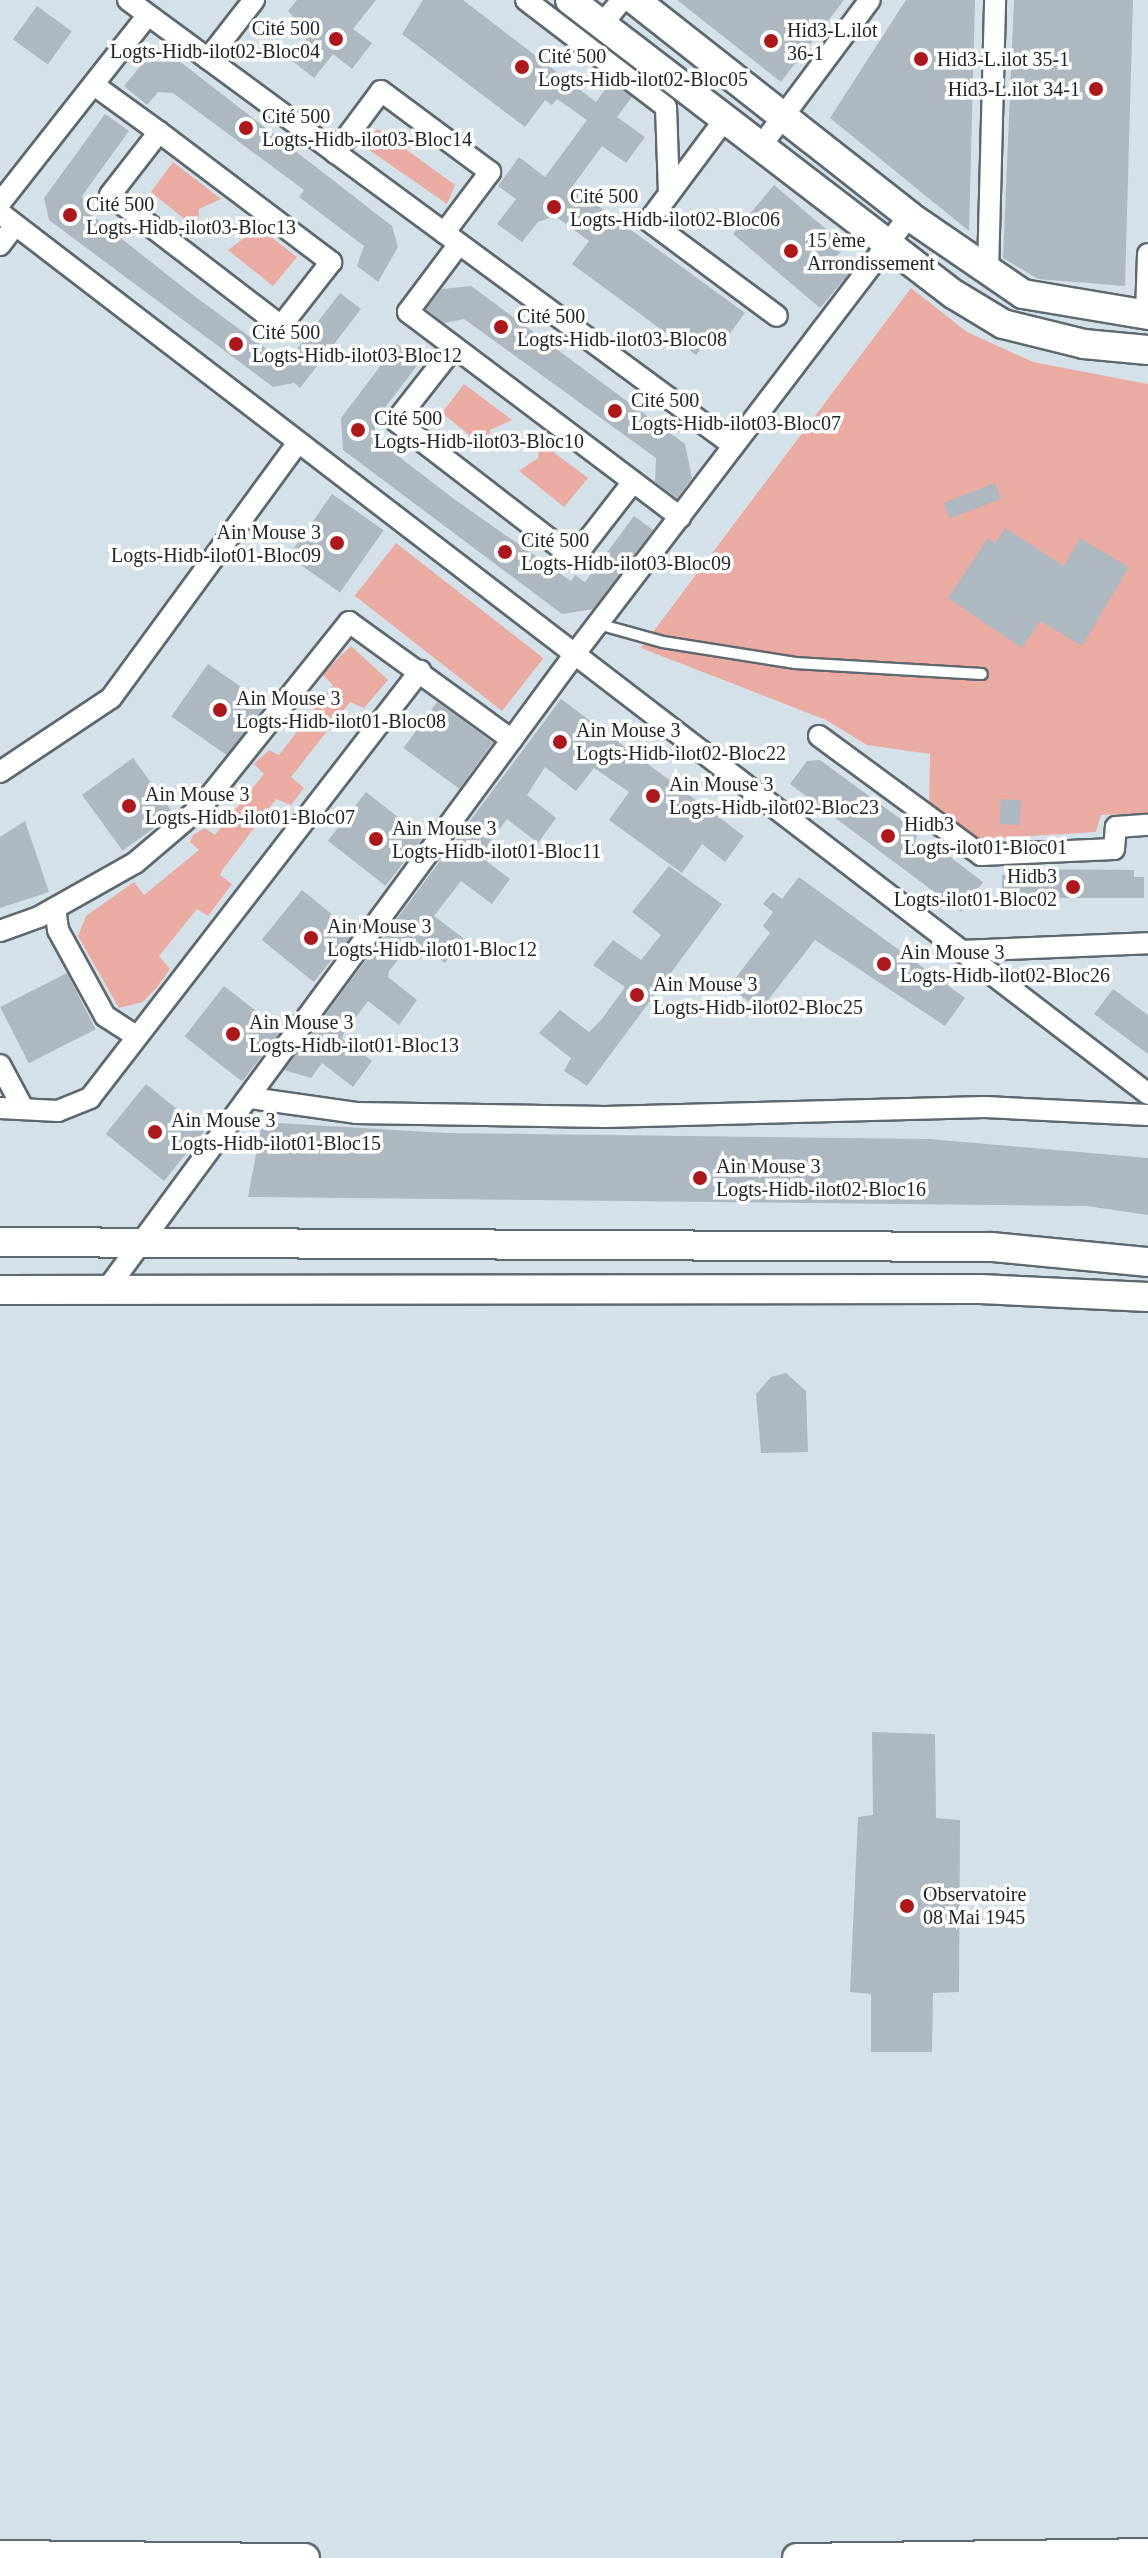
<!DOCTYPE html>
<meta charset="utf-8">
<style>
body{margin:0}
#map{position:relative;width:1148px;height:2558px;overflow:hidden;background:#d5e1e8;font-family:Georgia,serif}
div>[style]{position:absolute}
.green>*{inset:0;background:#eaaba3;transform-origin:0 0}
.building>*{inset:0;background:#adb8c0;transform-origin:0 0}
.roads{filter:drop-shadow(2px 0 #5e686f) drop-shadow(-2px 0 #5e686f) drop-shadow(0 2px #5e686f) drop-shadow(0 -2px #5e686f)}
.lane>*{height:10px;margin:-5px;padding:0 5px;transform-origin:5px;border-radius:5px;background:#fff}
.street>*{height:20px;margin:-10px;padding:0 10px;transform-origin:10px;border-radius:10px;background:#fff}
.secondary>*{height:28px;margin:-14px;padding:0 14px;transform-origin:14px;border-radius:14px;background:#fff}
.dots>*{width:22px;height:22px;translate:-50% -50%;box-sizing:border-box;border:4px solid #fff;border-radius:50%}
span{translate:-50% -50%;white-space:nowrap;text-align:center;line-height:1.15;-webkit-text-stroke:7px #fff;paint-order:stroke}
.poi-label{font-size:20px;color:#212528}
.right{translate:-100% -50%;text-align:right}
.left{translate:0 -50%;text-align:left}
</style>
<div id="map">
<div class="green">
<i style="clip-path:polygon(378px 129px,455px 185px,447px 204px,365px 147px,363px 141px)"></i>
<i style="clip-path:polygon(173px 162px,221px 199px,199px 209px,198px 230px,151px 192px)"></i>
<i style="clip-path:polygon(249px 220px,297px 257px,273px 286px,228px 250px,247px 236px)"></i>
<i style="clip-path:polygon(911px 288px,967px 332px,1033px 362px,1148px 384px,1148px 813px,1101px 815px,1096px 832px,980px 839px,929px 807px,930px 754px,867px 745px,826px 720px,641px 648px)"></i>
<i style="clip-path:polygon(464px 384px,512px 420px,490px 430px,489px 451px,442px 413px)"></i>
<i style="clip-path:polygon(540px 442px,588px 478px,564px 507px,519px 471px,538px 458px)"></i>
<i style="left:396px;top:543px;width:187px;height:67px;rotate:38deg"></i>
<i style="clip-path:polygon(351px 646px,388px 680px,364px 708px,350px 702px,291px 777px,304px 788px,291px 805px,276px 799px,223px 869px,220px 875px,232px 884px,208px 916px,197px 909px,159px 956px,170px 969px,157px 987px,143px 1002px,119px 1008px,78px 936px,86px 916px,134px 882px,144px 895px,199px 850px,190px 842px,193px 835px,205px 828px,215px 835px,264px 774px,254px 764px,269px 750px,279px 755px,333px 685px,322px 674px)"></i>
</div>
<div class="building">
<i style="clip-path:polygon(297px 0,376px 0,353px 29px,372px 43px,352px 69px,333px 54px,314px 78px,290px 59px,310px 34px,288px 11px)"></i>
<i style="clip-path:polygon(423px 0,463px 0,596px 102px,611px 81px,632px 97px,617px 117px,645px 137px,626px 163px,602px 146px,572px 187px,745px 313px,725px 340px,713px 331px,696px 355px,572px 264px,589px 241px,555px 216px,538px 222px,522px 242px,497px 224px,516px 199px,498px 186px,519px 157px,545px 177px,587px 120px,557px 99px,552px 105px,545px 100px,525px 127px,402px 34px)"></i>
<i style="clip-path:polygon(677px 0,844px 0,781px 82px)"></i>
<i style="clip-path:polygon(906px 0,975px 0,969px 231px,830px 118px)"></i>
<i style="clip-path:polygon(1014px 0,1133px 0,1125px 286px,1038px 279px,1003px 258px)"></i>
<i style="left:37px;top:6px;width:43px;height:41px;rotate:36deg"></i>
<i style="clip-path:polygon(178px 60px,392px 226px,398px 247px,378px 282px,357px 266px,364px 246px,299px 197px,304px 190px,173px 93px,158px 92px,147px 105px,124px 86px,143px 63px)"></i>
<i style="clip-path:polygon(105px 114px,129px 131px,82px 196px,85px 210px,193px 295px,272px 353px,294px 353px,340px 293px,361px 309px,300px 388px,294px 383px,273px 387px,49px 220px,44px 198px)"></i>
<i style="clip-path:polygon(774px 185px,846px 246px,835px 258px,851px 271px,820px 308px,733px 234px)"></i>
<i style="clip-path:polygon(471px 286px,685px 444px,692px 478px,677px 498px,655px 482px,656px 458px,464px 319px,444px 323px,426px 309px,442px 289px)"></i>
<i style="clip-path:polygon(397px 344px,420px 362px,374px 422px,376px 439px,454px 499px,571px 581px,575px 575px,585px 582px,634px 516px,653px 530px,593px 609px,562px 614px,343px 450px,341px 418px)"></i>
<i style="left:995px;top:483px;width:17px;height:55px;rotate:69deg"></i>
<i style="left:332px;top:494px;width:63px;height:76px;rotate:35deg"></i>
<i style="clip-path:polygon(1005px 528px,1064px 566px,1080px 538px,1129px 567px,1082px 646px,1040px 621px,1022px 648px,948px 598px,988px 538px,995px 543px)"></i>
<i style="left:208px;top:664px;width:70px;height:64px;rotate:35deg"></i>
<i style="clip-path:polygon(561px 699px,744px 836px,725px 862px,702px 844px,682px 873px,609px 820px,629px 792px,594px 768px,576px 791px,545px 767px,527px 795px,556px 818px,538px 843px,507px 819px,491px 840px,481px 857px,510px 879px,492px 904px,461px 881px,434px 916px,463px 938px,445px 963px,414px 940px,389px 971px,388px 977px,417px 1000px,399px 1025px,368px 1001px,344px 1033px,342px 1039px,372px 1061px,353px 1087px,322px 1063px,311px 1078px,284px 1070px)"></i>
<i style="left:437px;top:702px;width:69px;height:57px;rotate:36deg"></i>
<i style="left:133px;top:758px;width:69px;height:63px;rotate:54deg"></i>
<i style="clip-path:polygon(820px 760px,918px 832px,911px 854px,937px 847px,983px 882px,961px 912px,790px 784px,807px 761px)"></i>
<i style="left:366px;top:792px;width:73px;height:62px;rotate:38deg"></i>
<i style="left:1001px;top:799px;width:20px;height:25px;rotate:3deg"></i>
<i style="clip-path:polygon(25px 821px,49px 892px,0 908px,0 837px)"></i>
<i style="clip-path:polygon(669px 866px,722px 904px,587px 1086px,564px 1071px,571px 1058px,539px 1033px,560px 1010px,589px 1032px,602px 1019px,625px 987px,593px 965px,613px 940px,641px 960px,661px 935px,632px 912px)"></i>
<i style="clip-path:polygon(1011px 869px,1134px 870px,1134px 877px,1144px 877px,1144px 898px,1002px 898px,1002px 875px,1011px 875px)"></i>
<i style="clip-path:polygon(799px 877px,965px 998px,945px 1026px,815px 940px,761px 1009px,728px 988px,770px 933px,763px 926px,773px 912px,763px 904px,773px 892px,782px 899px)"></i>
<i style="left:302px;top:890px;width:67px;height:64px;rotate:39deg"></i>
<i style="left:67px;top:973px;width:63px;height:75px;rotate:63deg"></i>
<i style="left:224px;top:986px;width:73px;height:64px;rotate:38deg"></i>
<i style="clip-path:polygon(1113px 989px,1148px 1015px,1148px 1054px,1094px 1014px)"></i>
<i style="left:146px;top:1084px;width:75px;height:64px;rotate:39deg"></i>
<i style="clip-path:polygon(262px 1122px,446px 1133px,929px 1139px,1148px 1158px,1148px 1215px,1087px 1206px,248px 1197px)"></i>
<i style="clip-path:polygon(786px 1373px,806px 1391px,808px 1452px,761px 1453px,756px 1394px,771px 1377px)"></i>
<i style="clip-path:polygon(872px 1732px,935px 1734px,936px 1818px,960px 1820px,959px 1992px,933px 1993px,932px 2052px,871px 2052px,871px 1994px,850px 1992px,858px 1817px,873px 1815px)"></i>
</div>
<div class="roads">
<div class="lane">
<i style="left:598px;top:624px;width:67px;rotate:15.5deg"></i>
<i style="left:663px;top:642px;width:134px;rotate:9deg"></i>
<i style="left:795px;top:663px;width:187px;rotate:3.4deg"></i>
</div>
<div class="street">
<i style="left:128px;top:0;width:752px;rotate:36.35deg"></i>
<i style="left:526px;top:0;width:176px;rotate:37.4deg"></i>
<i style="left:666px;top:107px;width:87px;rotate:88deg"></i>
<i style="left:602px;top:24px;width:31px;rotate:-50deg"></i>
<i style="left:208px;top:59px;width:75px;rotate:-52.1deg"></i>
<i style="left:94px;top:85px;width:80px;rotate:35.9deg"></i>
<i style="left:159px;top:132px;width:216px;rotate:37.1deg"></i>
<i style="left:331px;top:262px;width:81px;rotate:128deg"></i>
<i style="left:281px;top:326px;width:215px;rotate:-142.5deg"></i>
<i style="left:110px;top:195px;width:80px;rotate:-52.1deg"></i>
<i style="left:725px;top:119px;width:127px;rotate:126.7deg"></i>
<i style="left:649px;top:221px;width:159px;rotate:36.6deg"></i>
<i style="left:761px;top:146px;width:182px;rotate:-53.3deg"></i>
<i style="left:335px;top:153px;width:77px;rotate:-53.4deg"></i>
<i style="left:381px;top:91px;width:136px;rotate:36.6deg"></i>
<i style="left:490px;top:172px;width:76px;rotate:127deg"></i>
<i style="left:0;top:203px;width:239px;rotate:-51.8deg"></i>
<i style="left:0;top:213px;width:1447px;rotate:37.5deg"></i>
<i style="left:459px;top:244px;width:85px;rotate:126.9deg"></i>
<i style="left:408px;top:312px;width:341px;rotate:37deg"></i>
<i style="left:0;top:245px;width:25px;rotate:-53deg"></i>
<i style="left:988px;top:272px;width:272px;rotate:-88.5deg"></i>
<i style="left:1146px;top:315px;width:61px;rotate:-88.1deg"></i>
<i style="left:454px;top:347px;width:94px;rotate:128.1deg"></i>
<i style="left:396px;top:421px;width:225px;rotate:37.6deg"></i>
<i style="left:574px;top:558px;width:96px;rotate:-52.2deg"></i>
<i style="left:819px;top:736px;width:201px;rotate:36.3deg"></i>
<i style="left:981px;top:855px;width:133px;rotate:-2.6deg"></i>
<i style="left:1114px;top:849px;width:22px;rotate:-85deg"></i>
<i style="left:1116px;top:827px;width:32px;rotate:-4deg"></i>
<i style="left:0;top:772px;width:133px;rotate:-33.7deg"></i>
<i style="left:111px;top:698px;width:313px;rotate:-53.8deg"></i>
<i style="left:55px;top:908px;width:22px;rotate:82deg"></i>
<i style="left:58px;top:930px;width:98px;rotate:61.3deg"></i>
<i style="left:105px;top:1016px;width:38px;rotate:33deg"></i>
<i style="left:0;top:931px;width:41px;rotate:-19.7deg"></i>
<i style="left:39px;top:917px;width:110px;rotate:-29.4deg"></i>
<i style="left:135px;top:863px;width:87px;rotate:-40.3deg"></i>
<i style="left:201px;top:807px;width:237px;rotate:-51.3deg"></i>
<i style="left:349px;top:622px;width:201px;rotate:35.9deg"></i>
<i style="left:961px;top:951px;width:187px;rotate:-2.4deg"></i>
<i style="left:0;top:1065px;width:49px;rotate:61.9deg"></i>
<i style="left:251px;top:1098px;width:106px;rotate:8.1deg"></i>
<i style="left:356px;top:1113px;width:249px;rotate:0.9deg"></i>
<i style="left:605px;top:1117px;width:380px;rotate:-1.5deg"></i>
<i style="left:985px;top:1107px;width:163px;rotate:2.8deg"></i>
<i style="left:0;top:1108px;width:58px;rotate:3deg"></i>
<i style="left:58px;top:1111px;width:35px;rotate:-22deg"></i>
<i style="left:90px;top:1098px;width:540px;rotate:-52.3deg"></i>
<i style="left:107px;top:1289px;width:792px;rotate:-53.62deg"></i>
<i style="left:577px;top:651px;width:547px;rotate:-52.65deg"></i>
</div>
<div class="secondary">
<i style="left:570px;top:0;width:485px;rotate:37.5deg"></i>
<i style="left:955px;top:295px;width:56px;rotate:31.1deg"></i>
<i style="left:1003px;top:324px;width:83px;rotate:13.9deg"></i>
<i style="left:1084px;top:344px;width:64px;rotate:5.4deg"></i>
<i style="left:635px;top:0;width:349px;rotate:38.2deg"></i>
<i style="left:909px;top:216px;width:138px;rotate:34.4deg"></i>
<i style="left:1023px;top:294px;width:127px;rotate:9.5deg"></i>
<i style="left:0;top:1242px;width:992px;rotate:0.29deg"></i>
<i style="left:992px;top:1247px;width:157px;rotate:5.5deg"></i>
<i style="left:0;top:1290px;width:980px;rotate:-0.06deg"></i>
<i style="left:980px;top:1289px;width:168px;rotate:2.7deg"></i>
<i style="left:0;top:2555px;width:305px;rotate:0.6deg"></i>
<i style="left:797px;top:2558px;width:351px;rotate:-0.8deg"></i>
</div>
</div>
<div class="dots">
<i style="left:336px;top:39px;background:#ac191d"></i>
<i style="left:771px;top:41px;background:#ac191d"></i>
<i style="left:921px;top:59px;background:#ac191d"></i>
<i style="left:522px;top:67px;background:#ac191d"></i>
<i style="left:1096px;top:89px;background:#ac191d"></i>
<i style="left:246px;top:128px;background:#ac191d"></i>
<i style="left:554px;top:207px;background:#ac191d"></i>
<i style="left:70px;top:215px;background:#ac191d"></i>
<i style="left:791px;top:251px;background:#ac191d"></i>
<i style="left:501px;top:327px;background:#ac191d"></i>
<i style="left:236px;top:344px;background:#ac191d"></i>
<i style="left:615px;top:411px;background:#ac191d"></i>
<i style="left:358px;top:430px;background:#ac191d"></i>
<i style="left:337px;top:543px;background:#ac191d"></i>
<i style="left:505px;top:552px;background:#ac191d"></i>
<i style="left:220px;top:710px;background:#ac191d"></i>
<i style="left:560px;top:742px;background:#ac191d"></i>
<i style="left:653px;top:796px;background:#ac191d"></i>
<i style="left:129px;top:806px;background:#ac191d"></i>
<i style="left:888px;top:836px;background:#ac191d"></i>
<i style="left:376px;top:839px;background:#ac191d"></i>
<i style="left:1073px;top:887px;background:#ac191d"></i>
<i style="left:311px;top:938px;background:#ac191d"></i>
<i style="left:884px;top:964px;background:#ac191d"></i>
<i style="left:637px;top:995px;background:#ac191d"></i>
<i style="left:233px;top:1034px;background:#ac191d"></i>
<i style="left:155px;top:1132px;background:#ac191d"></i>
<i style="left:700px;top:1178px;background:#ac191d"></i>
<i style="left:907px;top:1906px;background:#ac191d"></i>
</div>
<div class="poi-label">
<span class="right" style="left:320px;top:40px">Cité 500<br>Logts-Hidb-ilot02-Bloc04</span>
<span class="left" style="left:787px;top:42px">Hid3-L.ilot<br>36-1</span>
<span class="left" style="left:538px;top:68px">Cité 500<br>Logts-Hidb-ilot02-Bloc05</span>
<span class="left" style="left:937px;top:59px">Hid3-L.ilot 35-1</span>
<span class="right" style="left:1080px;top:89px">Hid3-L.ilot 34-1</span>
<span class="left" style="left:262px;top:128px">Cité 500<br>Logts-Hidb-ilot03-Bloc14</span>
<span class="left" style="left:570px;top:208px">Cité 500<br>Logts-Hidb-ilot02-Bloc06</span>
<span class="left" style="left:86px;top:216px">Cité 500<br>Logts-Hidb-ilot03-Bloc13</span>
<span class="left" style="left:807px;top:252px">15 ème<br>Arrondissement</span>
<span class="left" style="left:517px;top:328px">Cité 500<br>Logts-Hidb-ilot03-Bloc08</span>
<span class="left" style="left:252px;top:344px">Cité 500<br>Logts-Hidb-ilot03-Bloc12</span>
<span class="left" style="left:631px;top:412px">Cité 500<br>Logts-Hidb-ilot03-Bloc07</span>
<span class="left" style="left:374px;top:430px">Cité 500<br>Logts-Hidb-ilot03-Bloc10</span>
<span class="right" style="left:321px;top:544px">Ain Mouse 3<br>Logts-Hidb-ilot01-Bloc09</span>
<span class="left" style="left:521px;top:552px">Cité 500<br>Logts-Hidb-ilot03-Bloc09</span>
<span class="left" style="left:236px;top:710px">Ain Mouse 3<br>Logts-Hidb-ilot01-Bloc08</span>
<span class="left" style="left:576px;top:742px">Ain Mouse 3<br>Logts-Hidb-ilot02-Bloc22</span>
<span class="left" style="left:669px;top:796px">Ain Mouse 3<br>Logts-Hidb-ilot02-Bloc23</span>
<span class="left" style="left:145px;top:806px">Ain Mouse 3<br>Logts-Hidb-ilot01-Bloc07</span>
<span class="left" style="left:904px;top:836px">Hidb3<br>Logts-ilot01-Bloc01</span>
<span class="left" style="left:392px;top:840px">Ain Mouse 3<br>Logts-Hidb-ilot01-Bloc11</span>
<span class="right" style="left:1057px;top:888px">Hidb3<br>Logts-ilot01-Bloc02</span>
<span class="left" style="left:327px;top:938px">Ain Mouse 3<br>Logts-Hidb-ilot01-Bloc12</span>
<span class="left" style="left:900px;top:964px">Ain Mouse 3<br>Logts-Hidb-ilot02-Bloc26</span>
<span class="left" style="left:653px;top:996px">Ain Mouse 3<br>Logts-Hidb-ilot02-Bloc25</span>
<span class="left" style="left:249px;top:1034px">Ain Mouse 3<br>Logts-Hidb-ilot01-Bloc13</span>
<span class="left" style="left:171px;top:1132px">Ain Mouse 3<br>Logts-Hidb-ilot01-Bloc15</span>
<span class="left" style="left:716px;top:1178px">Ain Mouse 3<br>Logts-Hidb-ilot02-Bloc16</span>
<span class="left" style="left:923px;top:1906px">Observatoire<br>08 Mai 1945</span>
</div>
</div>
